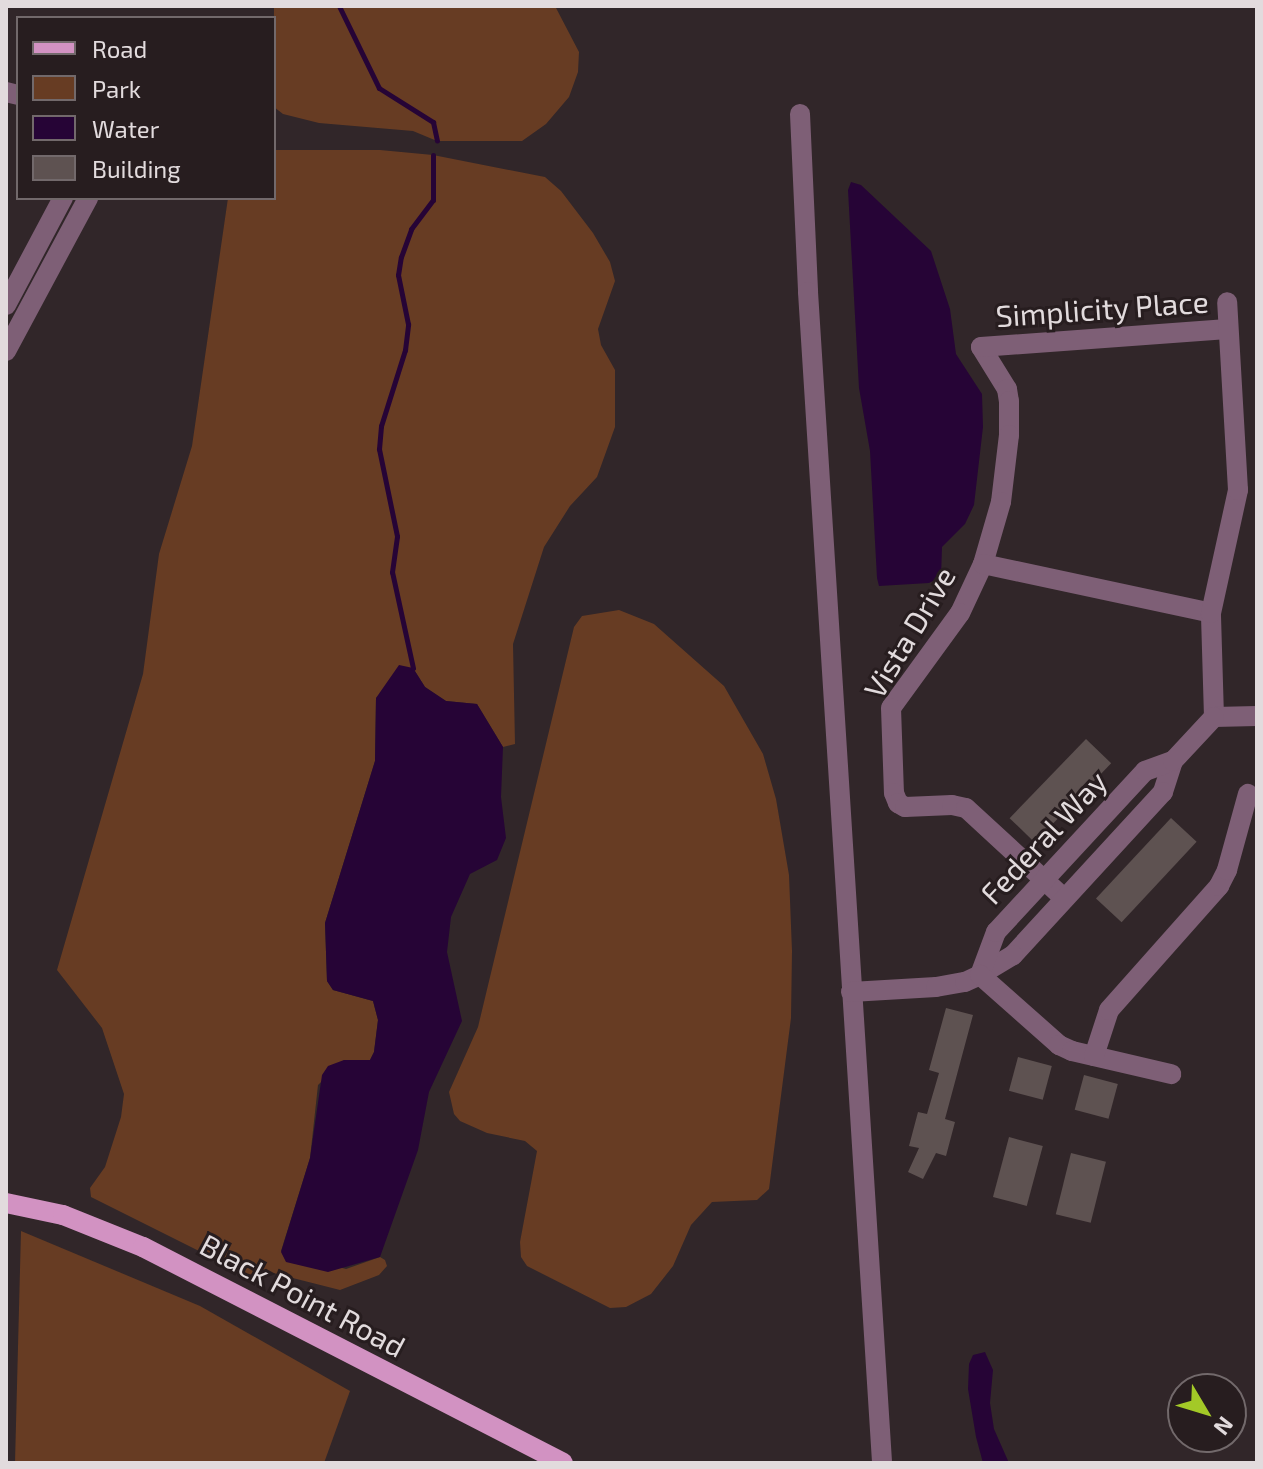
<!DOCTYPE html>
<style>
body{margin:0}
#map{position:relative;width:1263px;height:1469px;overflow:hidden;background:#312629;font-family:"Exo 2",sans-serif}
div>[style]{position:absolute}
.green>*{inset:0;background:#673c23}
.water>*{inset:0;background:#260436}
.stream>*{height:5px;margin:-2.5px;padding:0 2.5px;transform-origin:2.5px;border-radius:2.5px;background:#260436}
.building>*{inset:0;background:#5e5251;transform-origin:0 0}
.minor>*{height:20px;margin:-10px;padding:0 10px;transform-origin:10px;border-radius:10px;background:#7e5f76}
.major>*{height:20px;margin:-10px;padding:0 10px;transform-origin:10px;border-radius:10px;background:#d292c2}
span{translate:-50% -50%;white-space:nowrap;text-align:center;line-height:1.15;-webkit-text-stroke:6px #271d1f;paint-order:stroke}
.street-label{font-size:30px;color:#e2dbdd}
.frame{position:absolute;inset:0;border:8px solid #e2dbdd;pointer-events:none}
.legend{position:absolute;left:16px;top:16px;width:260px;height:184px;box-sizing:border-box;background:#271d1f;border:2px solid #72696b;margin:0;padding:10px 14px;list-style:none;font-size:24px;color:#e2dbdd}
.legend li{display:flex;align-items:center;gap:16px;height:40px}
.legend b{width:40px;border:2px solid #72696b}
.north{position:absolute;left:1167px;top:1373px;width:80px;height:80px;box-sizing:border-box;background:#271d1f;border:2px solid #72696b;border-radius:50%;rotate:128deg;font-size:22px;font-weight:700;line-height:32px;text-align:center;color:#e2dbdd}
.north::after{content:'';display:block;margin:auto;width:28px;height:36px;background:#a3c927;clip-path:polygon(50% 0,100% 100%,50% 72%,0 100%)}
</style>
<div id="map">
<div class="green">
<i style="clip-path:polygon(274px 6px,555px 6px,579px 52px,578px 72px,569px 97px,546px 124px,522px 141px,437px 141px,413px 131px,319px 123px,283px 114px,274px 107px)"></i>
<i style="clip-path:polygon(274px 150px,380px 150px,433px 155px,545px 177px,561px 191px,593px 233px,610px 262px,615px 281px,598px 329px,601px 345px,615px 370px,615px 427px,597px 477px,570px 506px,544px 547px,513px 644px,515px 744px,503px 747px,477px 704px,446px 701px,425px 687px,413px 668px,376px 698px,375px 761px,325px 923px,327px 981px,333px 990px,373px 1001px,378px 1020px,374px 1052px,370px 1060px,344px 1060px,318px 1085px,310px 1158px,281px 1251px,346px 1269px,380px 1257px,385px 1260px,387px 1266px,379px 1275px,340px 1290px,273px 1273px,247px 1275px,91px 1197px,90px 1188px,105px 1167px,121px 1117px,124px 1094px,102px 1028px,57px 970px,143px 674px,159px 554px,192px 446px,228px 198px,274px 198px)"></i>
<i style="clip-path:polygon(619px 610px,654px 624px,724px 686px,763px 754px,776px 799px,789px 875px,792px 951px,791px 1018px,769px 1189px,757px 1200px,712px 1202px,691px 1225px,673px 1266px,651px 1294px,626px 1307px,610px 1308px,527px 1266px,521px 1257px,520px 1242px,537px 1151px,525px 1141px,487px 1133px,460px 1121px,454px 1114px,449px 1092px,478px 1027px,574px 627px,582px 616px)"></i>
<i style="clip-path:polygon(21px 1231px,200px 1306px,350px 1391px,324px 1463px,15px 1463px)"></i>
</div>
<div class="water">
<i style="clip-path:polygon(851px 182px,861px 185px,931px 251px,950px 309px,956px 354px,982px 394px,983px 427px,974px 505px,965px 524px,942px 547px,941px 577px,929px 583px,879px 586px,877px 578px,870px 451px,859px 388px,848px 190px)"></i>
<i style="clip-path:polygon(399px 665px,413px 668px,425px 687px,446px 701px,477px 704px,503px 747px,501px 797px,506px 838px,497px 860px,470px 874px,451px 917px,447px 952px,462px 1021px,429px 1092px,418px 1150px,380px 1257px,328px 1272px,286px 1262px,281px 1252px,310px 1158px,322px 1075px,328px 1066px,344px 1060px,370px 1060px,374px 1052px,378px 1020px,373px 1001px,333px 990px,327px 981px,325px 923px,375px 761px,376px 698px)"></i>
<i style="clip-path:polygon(985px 1352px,993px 1370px,990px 1403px,994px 1429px,1009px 1463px,983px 1463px,976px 1437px,968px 1389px,969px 1364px,973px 1355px)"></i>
</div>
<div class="stream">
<i style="left:339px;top:6px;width:91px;rotate:64deg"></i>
<i style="left:379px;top:88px;width:64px;rotate:32.2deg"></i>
<i style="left:433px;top:122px;width:19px;rotate:78deg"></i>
<i style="left:413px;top:668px;width:98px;rotate:-102.3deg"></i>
<i style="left:392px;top:572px;width:36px;rotate:-82deg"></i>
<i style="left:397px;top:536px;width:89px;rotate:-101.7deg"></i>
<i style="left:379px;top:449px;width:23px;rotate:-85deg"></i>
<i style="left:381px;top:426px;width:80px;rotate:-72.5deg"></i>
<i style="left:405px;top:350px;width:26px;rotate:-83deg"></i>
<i style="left:408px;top:324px;width:50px;rotate:-101.5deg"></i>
<i style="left:398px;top:275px;width:18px;rotate:-81deg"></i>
<i style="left:401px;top:257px;width:30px;rotate:-70deg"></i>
<i style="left:411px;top:229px;width:36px;rotate:-53deg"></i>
<i style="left:433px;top:200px;width:45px;rotate:-90deg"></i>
</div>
<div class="building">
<i style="left:1086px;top:739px;width:35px;height:110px;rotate:44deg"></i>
<i style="left:1171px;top:818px;width:35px;height:110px;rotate:43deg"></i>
<i style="clip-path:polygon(946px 1008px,973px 1015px,945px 1119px,955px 1122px,946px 1156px,936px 1153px,923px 1179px,908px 1172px,919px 1148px,909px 1146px,918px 1112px,927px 1114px,939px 1073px,929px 1070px)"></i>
<i style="left:1018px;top:1057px;width:35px;height:35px;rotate:15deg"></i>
<i style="left:1084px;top:1075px;width:35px;height:36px;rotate:15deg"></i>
<i style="left:1009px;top:1137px;width:35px;height:62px;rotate:15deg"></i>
<i style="left:1071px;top:1153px;width:36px;height:63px;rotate:14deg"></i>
</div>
<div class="minor">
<i style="left:6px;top:92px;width:12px;rotate:14deg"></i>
<i style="left:800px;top:114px;width:178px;rotate:87.4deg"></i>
<i style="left:808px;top:292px;width:1173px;rotate:86.38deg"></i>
<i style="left:6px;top:305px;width:121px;rotate:-62deg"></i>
<i style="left:981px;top:347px;width:49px;rotate:58.2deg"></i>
<i style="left:1007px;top:389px;width:12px;rotate:81deg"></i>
<i style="left:1009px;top:401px;width:34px;rotate:90deg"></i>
<i style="left:1009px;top:435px;width:67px;rotate:96.8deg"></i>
<i style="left:1001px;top:502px;width:65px;rotate:106.2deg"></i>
<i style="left:983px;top:564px;width:54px;rotate:115.1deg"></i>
<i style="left:960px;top:613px;width:117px;rotate:126deg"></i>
<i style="left:891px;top:708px;width:85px;rotate:88deg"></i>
<i style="left:894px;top:793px;width:11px;rotate:68deg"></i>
<i style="left:898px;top:803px;width:8px;rotate:30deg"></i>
<i style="left:905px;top:807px;width:47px;rotate:-2.4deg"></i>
<i style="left:952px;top:805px;width:14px;rotate:12deg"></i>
<i style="left:966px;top:808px;width:133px;rotate:42.6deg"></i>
<i style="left:981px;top:347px;width:247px;rotate:-4.2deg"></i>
<i style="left:6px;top:351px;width:174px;rotate:-61.8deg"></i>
<i style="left:983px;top:564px;width:233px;rotate:12.1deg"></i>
<i style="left:1214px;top:717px;width:104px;rotate:-91.7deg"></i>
<i style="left:1211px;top:613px;width:126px;rotate:-77.6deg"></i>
<i style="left:1238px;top:490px;width:188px;rotate:-93.3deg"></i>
<i style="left:1214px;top:717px;width:43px;rotate:-1.3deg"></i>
<i style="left:1173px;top:761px;width:33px;rotate:108deg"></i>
<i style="left:1163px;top:792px;width:222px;rotate:132.6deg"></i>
<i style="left:1013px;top:955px;width:39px;rotate:149deg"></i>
<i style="left:980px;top:975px;width:46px;rotate:-69.6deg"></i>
<i style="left:996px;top:932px;width:219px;rotate:-47.2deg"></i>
<i style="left:1145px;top:771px;width:30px;rotate:-20deg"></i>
<i style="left:1173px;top:761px;width:60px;rotate:-47deg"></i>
<i style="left:851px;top:992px;width:85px;rotate:-3.4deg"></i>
<i style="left:936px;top:987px;width:29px;rotate:-10deg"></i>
<i style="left:965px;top:982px;width:17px;rotate:-25deg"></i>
<i style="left:980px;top:975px;width:106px;rotate:41.5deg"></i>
<i style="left:1059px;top:1045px;width:14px;rotate:25deg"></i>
<i style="left:1072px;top:1051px;width:102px;rotate:13.1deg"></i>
<i style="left:1094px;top:1056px;width:48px;rotate:-71.9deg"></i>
<i style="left:1109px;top:1010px;width:166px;rotate:-48.4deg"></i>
<i style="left:1219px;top:886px;width:18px;rotate:-63deg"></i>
<i style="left:1227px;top:870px;width:79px;rotate:-74.6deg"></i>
</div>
<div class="major">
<i style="left:6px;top:1203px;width:58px;rotate:11.9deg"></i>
<i style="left:63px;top:1215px;width:86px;rotate:21.8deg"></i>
<i style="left:143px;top:1247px;width:472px;rotate:27.2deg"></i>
</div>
<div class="street-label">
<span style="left:1102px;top:308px;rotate:-4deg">Simplicity Place</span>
<span style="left:909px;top:632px;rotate:-59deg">Vista Drive</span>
<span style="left:1043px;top:837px;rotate:-47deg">Federal Way</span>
<span style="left:303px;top:1295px;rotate:28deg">Black Point Road</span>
</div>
<div class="frame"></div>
<ul class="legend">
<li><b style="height:10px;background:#d292c2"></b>Road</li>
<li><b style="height:22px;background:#673c23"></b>Park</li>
<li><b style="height:22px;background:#260436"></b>Water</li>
<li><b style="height:22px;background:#5e5251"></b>Building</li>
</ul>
<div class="north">N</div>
</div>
